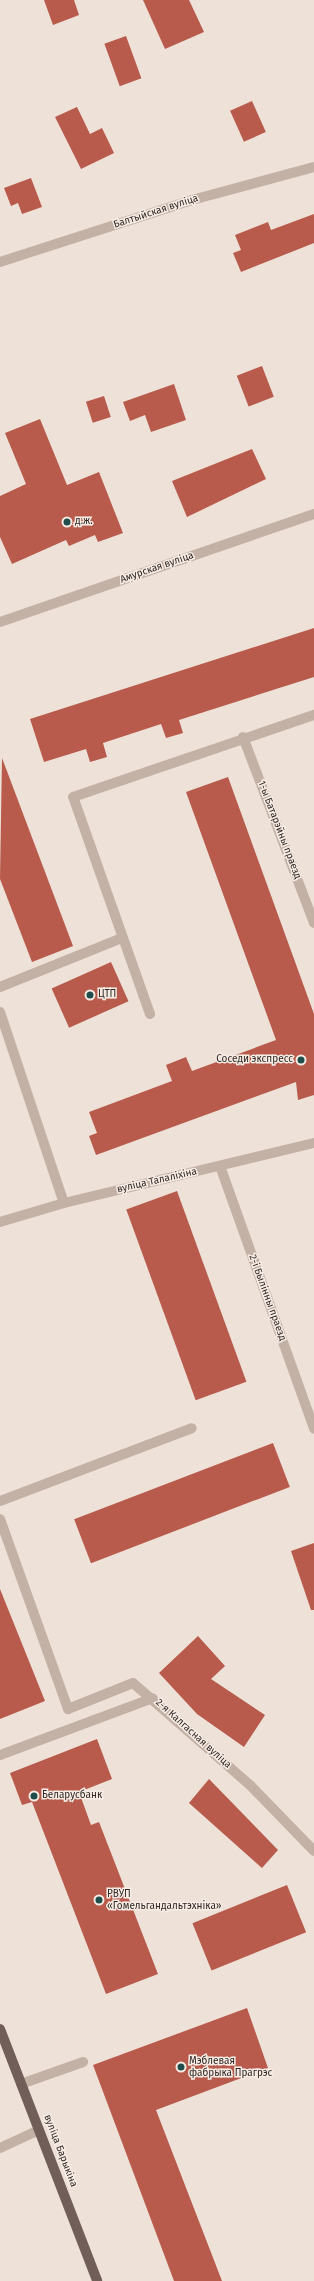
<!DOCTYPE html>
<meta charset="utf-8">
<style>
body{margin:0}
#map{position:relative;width:314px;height:2281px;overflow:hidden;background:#eee1d8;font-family:"Fira Sans",sans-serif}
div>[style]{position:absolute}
.building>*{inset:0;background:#b85b4c;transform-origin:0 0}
.minor>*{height:10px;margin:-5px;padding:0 5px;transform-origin:5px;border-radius:5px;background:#c4b1a6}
.major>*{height:10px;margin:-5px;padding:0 5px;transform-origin:5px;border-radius:5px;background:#715e58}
.dots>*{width:11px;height:11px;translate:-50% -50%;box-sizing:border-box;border:2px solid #f6ece4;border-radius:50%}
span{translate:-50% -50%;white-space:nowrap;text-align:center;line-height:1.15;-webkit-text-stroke:3px #f6ece4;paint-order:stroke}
.street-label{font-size:10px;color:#312826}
.poi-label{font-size:10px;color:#312826}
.left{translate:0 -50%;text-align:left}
.right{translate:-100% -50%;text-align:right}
</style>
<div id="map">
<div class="building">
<i style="clip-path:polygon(44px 0,74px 0,79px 15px,53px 25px)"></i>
<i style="clip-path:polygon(143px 0,189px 0,204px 32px,165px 49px)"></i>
<i style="left:126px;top:36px;width:45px;height:23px;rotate:70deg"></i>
<i style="left:252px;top:101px;width:34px;height:24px;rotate:66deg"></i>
<i style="clip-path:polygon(77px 107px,90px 134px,102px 128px,114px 153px,81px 169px,55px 117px)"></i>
<i style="clip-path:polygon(31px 178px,42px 207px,22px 214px,18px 203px,11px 206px,4px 188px)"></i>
<i style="clip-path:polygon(314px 214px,314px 243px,241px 272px,233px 253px,241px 250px,235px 235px,268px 222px,271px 230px)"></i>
<i style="left:262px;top:366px;width:33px;height:27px;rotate:69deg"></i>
<i style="clip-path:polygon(174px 384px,186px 420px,151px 432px,145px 415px,130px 421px,123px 402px)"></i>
<i style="left:104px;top:396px;width:22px;height:19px;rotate:72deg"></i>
<i style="clip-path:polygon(40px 419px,67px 485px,99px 472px,123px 533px,98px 542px,95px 535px,69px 546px,66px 540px,12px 564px,0 537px,0 496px,26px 484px,5px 433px)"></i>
<i style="clip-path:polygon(252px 449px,266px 479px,187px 517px,172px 481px)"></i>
<i style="clip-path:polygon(314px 628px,314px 677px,179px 720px,183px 733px,166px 738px,161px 724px,103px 743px,107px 757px,90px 762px,86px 749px,44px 762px,30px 719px)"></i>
<i style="clip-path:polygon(2px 758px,73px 946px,32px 962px,0 879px)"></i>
<i style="clip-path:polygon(228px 777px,314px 1014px,314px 1095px,298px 1100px,296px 1082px,96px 1155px,89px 1136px,97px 1133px,89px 1112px,172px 1081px,166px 1065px,186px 1057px,192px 1071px,276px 1040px,186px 792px)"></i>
<i style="left:111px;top:962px;width:43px;height:65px;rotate:66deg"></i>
<i style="left:177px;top:1191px;width:203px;height:54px;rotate:70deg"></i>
<i style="left:273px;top:1443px;width:47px;height:213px;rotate:69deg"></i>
<i style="clip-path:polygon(314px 1543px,314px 1610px,311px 1610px,291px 1551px)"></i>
<i style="clip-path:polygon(0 1589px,45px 1701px,0 1719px)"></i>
<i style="clip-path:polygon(198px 1636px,225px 1666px,211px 1679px,265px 1715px,244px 1747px,197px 1714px,159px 1673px)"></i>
<i style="clip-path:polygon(97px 1739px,112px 1779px,79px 1792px,91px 1825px,99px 1822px,158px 1974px,106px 1994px,32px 1802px,22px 1805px,10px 1773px)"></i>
<i style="clip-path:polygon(209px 1779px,278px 1850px,262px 1868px,189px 1803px)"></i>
<i style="left:287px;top:1885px;width:51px;height:102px;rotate:68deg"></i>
<i style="clip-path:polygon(247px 2008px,268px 2068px,156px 2110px,222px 2281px,174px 2281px,93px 2065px)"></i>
</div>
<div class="minor">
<i style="left:0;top:262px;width:202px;rotate:-17.9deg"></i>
<i style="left:192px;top:200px;width:126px;rotate:-15.1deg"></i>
<i style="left:0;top:622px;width:332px;rotate:-19deg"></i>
<i style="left:243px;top:737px;width:199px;rotate:69.1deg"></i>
<i style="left:0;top:987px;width:131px;rotate:-21.9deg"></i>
<i style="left:0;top:1012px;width:201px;rotate:71.5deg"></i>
<i style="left:150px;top:1014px;width:230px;rotate:-109.5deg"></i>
<i style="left:73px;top:797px;width:255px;rotate:-18.8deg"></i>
<i style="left:220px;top:1166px;width:279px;rotate:70.3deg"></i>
<i style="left:0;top:1222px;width:67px;rotate:-16.5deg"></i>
<i style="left:64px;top:1203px;width:257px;rotate:-13.5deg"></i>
<i style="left:0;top:1501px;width:205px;rotate:-20.8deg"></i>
<i style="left:0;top:1519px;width:202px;rotate:70.3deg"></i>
<i style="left:68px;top:1709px;width:70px;rotate:-21.8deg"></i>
<i style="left:133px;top:1683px;width:155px;rotate:41.1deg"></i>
<i style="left:250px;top:1785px;width:92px;rotate:45.9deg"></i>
<i style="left:0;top:1755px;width:163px;rotate:-20.4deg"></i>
<i style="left:21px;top:2084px;width:66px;rotate:-19.5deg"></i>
<i style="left:0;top:2148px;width:43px;rotate:-24.8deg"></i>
</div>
<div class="major">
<i style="left:0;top:2029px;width:270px;rotate:68.9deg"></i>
</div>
<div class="dots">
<i style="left:67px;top:522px;background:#204d4c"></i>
<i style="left:90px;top:995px;background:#204d4c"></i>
<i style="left:301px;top:1060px;background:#204d4c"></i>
<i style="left:34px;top:1796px;background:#204d4c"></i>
<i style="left:99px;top:1900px;background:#204d4c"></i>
<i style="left:181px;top:2067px;background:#204d4c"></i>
</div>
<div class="street-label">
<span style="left:156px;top:212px;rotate:-18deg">Балтыйская вуліца</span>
<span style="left:157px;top:568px;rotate:-19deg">Амурская вуліца</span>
<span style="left:279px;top:830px;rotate:69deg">1-ы Батарэйны праезд</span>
<span style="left:157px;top:1181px;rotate:-13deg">вуліца Талаліхіна</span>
<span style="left:267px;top:1298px;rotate:70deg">2-і Былінны праезд</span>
<span style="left:193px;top:1734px;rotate:42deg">2-я Калгасная вуліца</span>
<span style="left:60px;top:2151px;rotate:69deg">вуліца Барыкіна</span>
</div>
<div class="poi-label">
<span class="left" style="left:75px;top:522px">д.ж.</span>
<span class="left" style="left:98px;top:995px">ЦТП</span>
<span class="right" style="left:293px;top:1060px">Соседи экспресс</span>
<span class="left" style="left:42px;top:1796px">Беларусбанк</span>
<span class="left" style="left:107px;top:1900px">РВУП<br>«Гомельгандальтэхніка»</span>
<span class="left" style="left:189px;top:2067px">Мэблевая<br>фабрыка Прагрэс</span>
</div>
</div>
